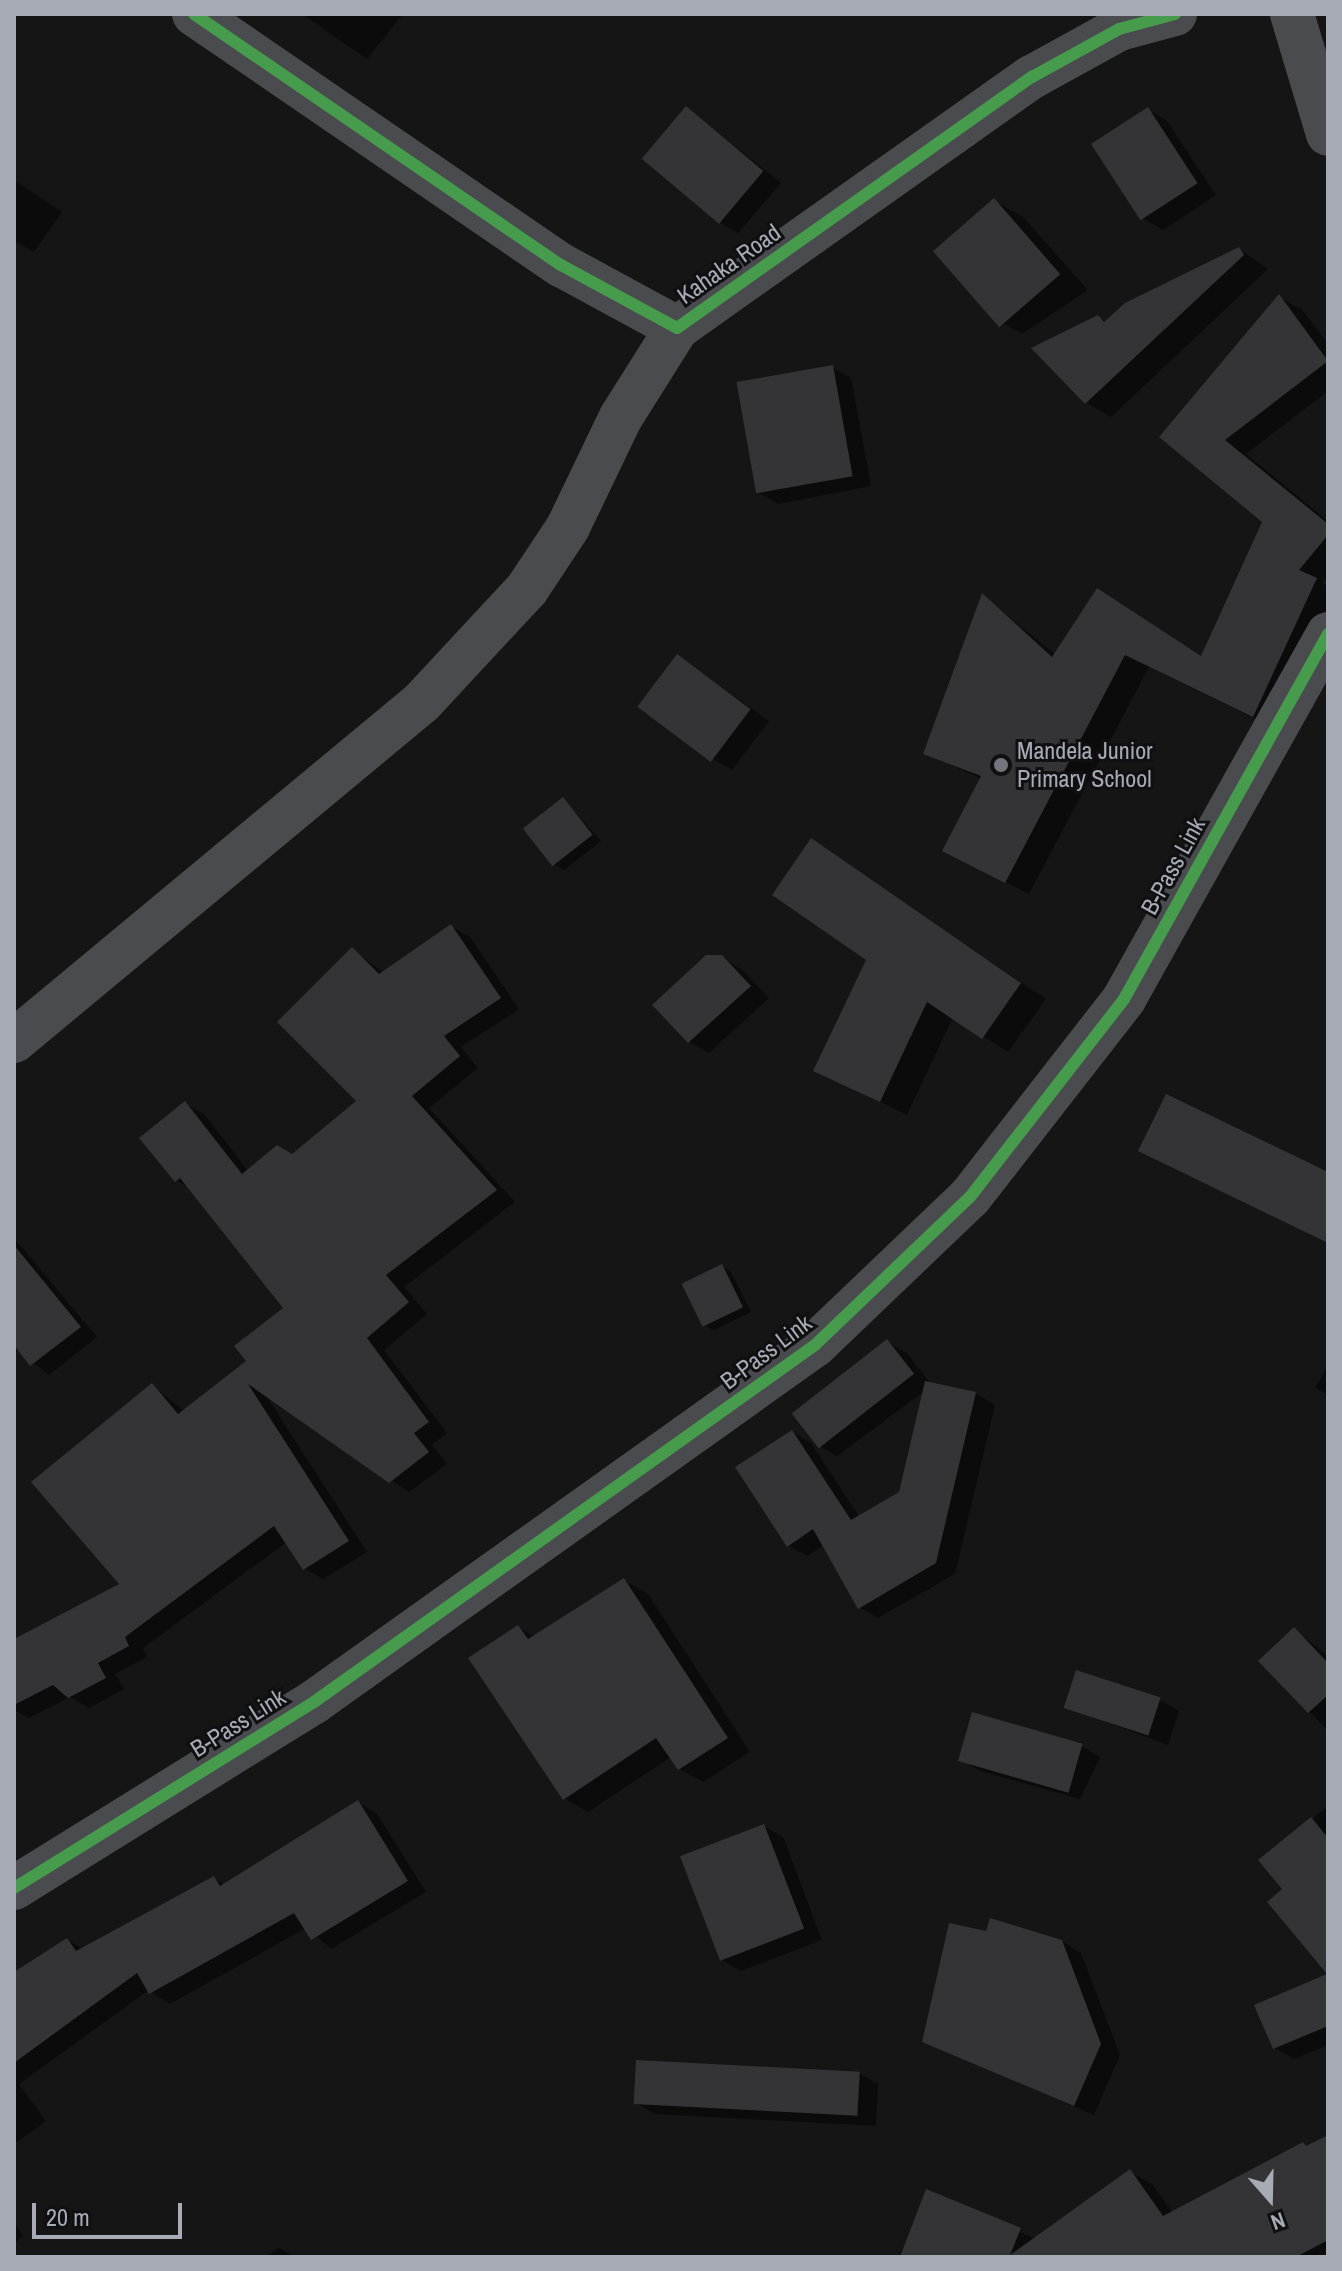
<!DOCTYPE html>
<style>
body{margin:0}
#map{position:relative;width:1342px;height:2271px;overflow:hidden;background:#151515;font-family:"Archivo Narrow",sans-serif}
div>[style]{position:absolute}
.shadow>*{inset:0;background:#0007}
.building>*{inset:0;background:#343436;transform-origin:0 0}
.minor>*{height:44px;margin:-22px;padding:0 22px;transform-origin:22px;border-radius:22px;background:#4a4b4e}
.cycleway>*{height:12px;margin:-6px;padding:0 6px;transform-origin:6px;border-radius:6px;background:#469c4c}
.dots>*{width:22px;height:22px;translate:-50% -50%;box-sizing:border-box;border:4px solid #100f11;border-radius:50%}
span{translate:-50% -50%;white-space:nowrap;text-align:center;line-height:1.15;-webkit-text-stroke:6px #100f11;paint-order:stroke}
.street-label{font-size:24px;color:#a7abb6}
.poi-label{font-size:24px;color:#a7abb6}
.left{translate:0 -50%;text-align:left}
.frame{position:absolute;inset:0;border:16px solid #a7abb6;pointer-events:none}
.north{position:absolute;left:1230px;top:2159px;width:80px;height:80px;-webkit-text-stroke:6px #100f11;paint-order:stroke;rotate:160deg;font-size:22px;font-weight:700;line-height:32px;text-align:center;color:#a7abb6}
.north::after{content:'';display:block;margin:auto;width:28px;height:36px;background:#a7abb6;clip-path:polygon(50% 0,100% 100%,50% 72%,0 100%)}
.scale{position:absolute;left:32px;top:2203px;width:150px;height:36px;box-sizing:border-box;border:4px solid #a7abb6;border-top:0;padding-left:10px;font-size:24px;line-height:28px;white-space:nowrap;color:#a7abb6;-webkit-text-stroke:6px #100f11;paint-order:stroke}
</style>
<div id="map">
<div class="shadow">
<i style="clip-path:polygon(302px 14px,403px 14px,367px 59px)"></i>
<i style="clip-path:polygon(687px 108px,781px 183px,738px 233px,719px 222px)"></i>
<i style="clip-path:polygon(1148px 110px,1167px 121px,1216px 195px,1163px 230px,1144px 219px)"></i>
<i style="clip-path:polygon(14px 180px,62px 212px,34px 252px,14px 241px)"></i>
<i style="clip-path:polygon(995px 201px,1023px 217px,1088px 290px,1022px 334px,994px 318px)"></i>
<i style="clip-path:polygon(1239px 249px,1268px 269px,1111px 417px,1087px 403px,1034px 349px,1098px 318px,1107px 322px)"></i>
<i style="clip-path:polygon(1279px 297px,1302px 310px,1328px 343px,1328px 391px,1246px 454px,1328px 521px,1328px 576px,1322px 583px,1328px 586px,1328px 617px,1276px 729px,1149px 667px,1029px 894px,968px 863px,982px 779px,925px 753px,983px 596px,1056px 655px,1098px 591px,1203px 657px,1265px 521px,1162px 437px)"></i>
<i style="clip-path:polygon(832px 367px,851px 378px,871px 486px,778px 504px,759px 493px)"></i>
<i style="clip-path:polygon(677px 656px,769px 721px,732px 770px,713px 759px)"></i>
<i style="clip-path:polygon(563px 799px,601px 841px,564px 870px,555px 865px)"></i>
<i style="clip-path:polygon(812px 841px,1046px 999px,1008px 1052px,953px 1017px,907px 1115px,816px 1070px,869px 959px)"></i>
<i style="clip-path:polygon(451px 926px,470px 937px,519px 1009px,461px 1047px,478px 1068px,429px 1108px,515px 1202px,404px 1287px,427px 1314px,384px 1350px,447px 1433px,432px 1445px,447px 1464px,409px 1492px,265px 1394px,367px 1552px,323px 1579px,304px 1568px,287px 1542px,143px 1648px,147px 1657px,115px 1674px,124px 1689px,89px 1708px,70px 1697px,29px 1718px,14px 1710px,14px 1642px,122px 1584px,152px 1385px,184px 1411px,249px 1361px,286px 1308px,192px 1189px,176px 1180px,186px 1104px,205px 1115px,248px 1171px,292px 1156px,359px 1101px,353px 950px,384px 973px)"></i>
<i style="clip-path:polygon(721px 957px,741px 969px,769px 998px,709px 1053px,690px 1042px,655px 1005px)"></i>
<i style="clip-path:polygon(1141px 1150px,1328px 1174px,1328px 1243px,1167px 1165px)"></i>
<i style="clip-path:polygon(14px 1238px,97px 1337px,49px 1375px,14px 1347px)"></i>
<i style="clip-path:polygon(722px 1266px,731px 1272px,751px 1312px,714px 1330px,704px 1325px)"></i>
<i style="clip-path:polygon(887px 1342px,907px 1353px,931px 1384px,976px 1394px,995px 1405px,955px 1574px,878px 1618px,859px 1607px,824px 1545px,807px 1556px,788px 1545px,792px 1432px,811px 1443px,860px 1518px,901px 1493px,925px 1391px,837px 1456px,818px 1445px)"></i>
<i style="clip-path:polygon(1328px 1366px,1328px 1395px,1315px 1388px)"></i>
<i style="clip-path:polygon(624px 1580px,648px 1594px,750px 1752px,703px 1782px,679px 1769px,671px 1757px,588px 1812px,564px 1798px,518px 1627px,535px 1637px)"></i>
<i style="clip-path:polygon(1294px 1629px,1328px 1656px,1328px 1731px,1261px 1661px)"></i>
<i style="clip-path:polygon(1160px 1700px,1179px 1711px,1168px 1745px,1066px 1707px)"></i>
<i style="clip-path:polygon(1081px 1746px,1100px 1757px,1080px 1799px,980px 1771px,961px 1760px)"></i>
<i style="clip-path:polygon(358px 1802px,377px 1814px,426px 1892px,331px 1949px,306px 1928px,170px 2004px,149px 1990px,19px 2084px,46px 2121px,14px 2144px,14px 1978px,67px 1940px,83px 1949px,214px 1878px,225px 1885px)"></i>
<i style="clip-path:polygon(1328px 1806px,1328px 1973px,1285px 1890px,1261px 1861px)"></i>
<i style="clip-path:polygon(764px 1826px,783px 1837px,822px 1940px,741px 1971px,722px 1960px)"></i>
<i style="clip-path:polygon(987px 1933px,1062px 1941px,1081px 1953px,1120px 2055px,1094px 2115px,924px 2041px)"></i>
<i style="clip-path:polygon(1328px 1976px,1328px 2045px,1294px 2059px,1275px 2048px)"></i>
<i style="clip-path:polygon(859px 2073px,878px 2084px,876px 2126px,655px 2114px,636px 2103px)"></i>
<i style="clip-path:polygon(1328px 2136px,1328px 2257px,901px 2257px,927px 2192px,1036px 2239px,1130px 2172px,1152px 2184px,1173px 2213px)"></i>
<i style="clip-path:polygon(14px 2223px,23px 2236px,14px 2243px)"></i>
<i style="clip-path:polygon(279px 2248px,295px 2257px,265px 2257px)"></i>
</div>
<div class="building">
<i style="left:686px;top:106px;width:101px;height:69px;rotate:40deg"></i>
<i style="left:1148px;top:107px;width:91px;height:68px;rotate:57deg"></i>
<i style="left:994px;top:198px;width:101px;height:81px;rotate:49deg"></i>
<i style="clip-path:polygon(1239px 247px,1244px 255px,1085px 404px,1031px 348px,1098px 315px,1104px 322px,1125px 303px)"></i>
<i style="clip-path:polygon(1279px 294px,1328px 361px,1225px 440px,1328px 524px,1328px 535px,1299px 570px,1317px 578px,1253px 717px,1125px 655px,1005px 883px,942px 851px,981px 776px,923px 754px,982px 593px,1052px 657px,1097px 588px,1201px 656px,1262px 522px,1159px 437px)"></i>
<i style="left:833px;top:365px;width:113px;height:98px;rotate:80deg"></i>
<i style="left:677px;top:654px;width:92px;height:66px;rotate:37deg"></i>
<i style="left:563px;top:797px;width:48px;height:51px;rotate:52deg"></i>
<i style="clip-path:polygon(811px 838px,1021px 983px,982px 1039px,927px 1002px,880px 1102px,813px 1071px,866px 960px,772px 895px)"></i>
<i style="clip-path:polygon(451px 924px,501px 998px,444px 1036px,460px 1056px,412px 1096px,497px 1190px,386px 1275px,409px 1302px,367px 1338px,429px 1422px,414px 1433px,429px 1452px,389px 1483px,248px 1384px,349px 1541px,303px 1570px,274px 1526px,125px 1637px,129px 1646px,98px 1663px,106px 1678px,68px 1698px,53px 1685px,14px 1705px,14px 1639px,119px 1584px,31px 1482px,152px 1383px,178px 1414px,246px 1361px,234px 1346px,283px 1308px,180px 1178px,175px 1182px,139px 1138px,185px 1101px,242px 1174px,277px 1145px,292px 1154px,356px 1101px,277px 1022px,352px 947px,379px 974px)"></i>
<i style="clip-path:polygon(706px 955px,722px 955px,751px 986px,688px 1043px,652px 1005px)"></i>
<i style="clip-path:polygon(1166px 1094px,1328px 1172px,1328px 1243px,1138px 1151px)"></i>
<i style="clip-path:polygon(14px 1245px,81px 1327px,30px 1366px,14px 1345px)"></i>
<i style="left:722px;top:1264px;width:48px;height:45px;rotate:64deg"></i>
<i style="left:887px;top:1339px;width:44px;height:121px;rotate:52deg"></i>
<i style="clip-path:polygon(925px 1381px,976px 1392px,936px 1563px,858px 1609px,813px 1529px,787px 1547px,735px 1467px,792px 1430px,851px 1520px,899px 1492px)"></i>
<i style="clip-path:polygon(624px 1578px,728px 1738px,678px 1770px,656px 1738px,563px 1800px,468px 1658px,518px 1625px,528px 1639px)"></i>
<i style="clip-path:polygon(1294px 1627px,1328px 1663px,1328px 1695px,1308px 1713px,1258px 1661px)"></i>
<i style="left:1076px;top:1670px;width:89px;height:40px;rotate:18deg"></i>
<i style="left:972px;top:1712px;width:115px;height:51px;rotate:16deg"></i>
<i style="clip-path:polygon(358px 1800px,408px 1881px,311px 1940px,294px 1913px,149px 1994px,137px 1973px,14px 2063px,14px 1972px,67px 1938px,76px 1951px,214px 1876px,220px 1886px)"></i>
<i style="clip-path:polygon(1311px 1817px,1328px 1838px,1328px 2026px,1273px 2049px,1254px 2005px,1327px 1974px,1267px 1902px,1282px 1889px,1258px 1860px)"></i>
<i style="left:764px;top:1824px;width:112px;height:90px;rotate:69deg"></i>
<i style="clip-path:polygon(990px 1918px,1062px 1940px,1101px 2044px,1074px 2106px,922px 2042px,949px 1923px,986px 1931px)"></i>
<i style="left:636px;top:2060px;width:224px;height:44px;rotate:3deg"></i>
<i style="clip-path:polygon(1328px 2135px,1328px 2240px,1296px 2257px,900px 2257px,926px 2189px,1021px 2228px,1010px 2255px,1130px 2169px,1163px 2216px,1303px 2142px,1306px 2146px)"></i>
</div>
<div class="minor">
<i style="left:194px;top:14px;width:445px;rotate:34.4deg"></i>
<i style="left:561px;top:265px;width:132px;rotate:28.5deg"></i>
<i style="left:677px;top:328px;width:435px;rotate:-35.3deg"></i>
<i style="left:1032px;top:77px;width:99px;rotate:-28.9deg"></i>
<i style="left:1119px;top:29px;width:58px;rotate:-15deg"></i>
<i style="left:1292px;top:14px;width:125px;rotate:73.3deg"></i>
<i style="left:14px;top:1041px;width:530px;rotate:-39.72deg"></i>
<i style="left:422px;top:702px;width:154px;rotate:-47.1deg"></i>
<i style="left:527px;top:589px;width:74px;rotate:-56.5deg"></i>
<i style="left:568px;top:527px;width:122px;rotate:-64.3deg"></i>
<i style="left:621px;top:417px;width:105px;rotate:-57.8deg"></i>
<i style="left:14px;top:1888px;width:353px;rotate:-31.8deg"></i>
<i style="left:314px;top:1702px;width:615px;rotate:-35.47deg"></i>
<i style="left:815px;top:1345px;width:214px;rotate:-43.7deg"></i>
<i style="left:970px;top:1197px;width:251px;rotate:-52.1deg"></i>
<i style="left:1124px;top:999px;width:418px;rotate:-60.8deg"></i>
</div>
<div class="cycleway">
<i style="left:194px;top:14px;width:445px;rotate:34.4deg"></i>
<i style="left:561px;top:265px;width:132px;rotate:28.5deg"></i>
<i style="left:677px;top:328px;width:435px;rotate:-35.3deg"></i>
<i style="left:1032px;top:77px;width:99px;rotate:-28.9deg"></i>
<i style="left:1119px;top:29px;width:58px;rotate:-15deg"></i>
<i style="left:14px;top:1888px;width:353px;rotate:-31.8deg"></i>
<i style="left:314px;top:1702px;width:615px;rotate:-35.47deg"></i>
<i style="left:815px;top:1345px;width:214px;rotate:-43.7deg"></i>
<i style="left:970px;top:1197px;width:251px;rotate:-52.1deg"></i>
<i style="left:1124px;top:999px;width:418px;rotate:-60.8deg"></i>
</div>
<div class="dots">
<i style="left:1001px;top:765px;background:#74767e"></i>
</div>
<div class="street-label">
<span style="left:729px;top:264px;rotate:-35deg">Kahaka Road</span>
<span style="left:1173px;top:866px;rotate:-61deg">B-Pass Link</span>
<span style="left:766px;top:1352px;rotate:-37deg">B-Pass Link</span>
<span style="left:238px;top:1723px;rotate:-32deg">B-Pass Link</span>
</div>
<div class="poi-label">
<span class="left" style="left:1017px;top:765px">Mandela Junior<br>Primary School</span>
</div>
<div class="frame"></div>
<div class="north">N</div>
<div class="scale">20 m</div>
</div>
